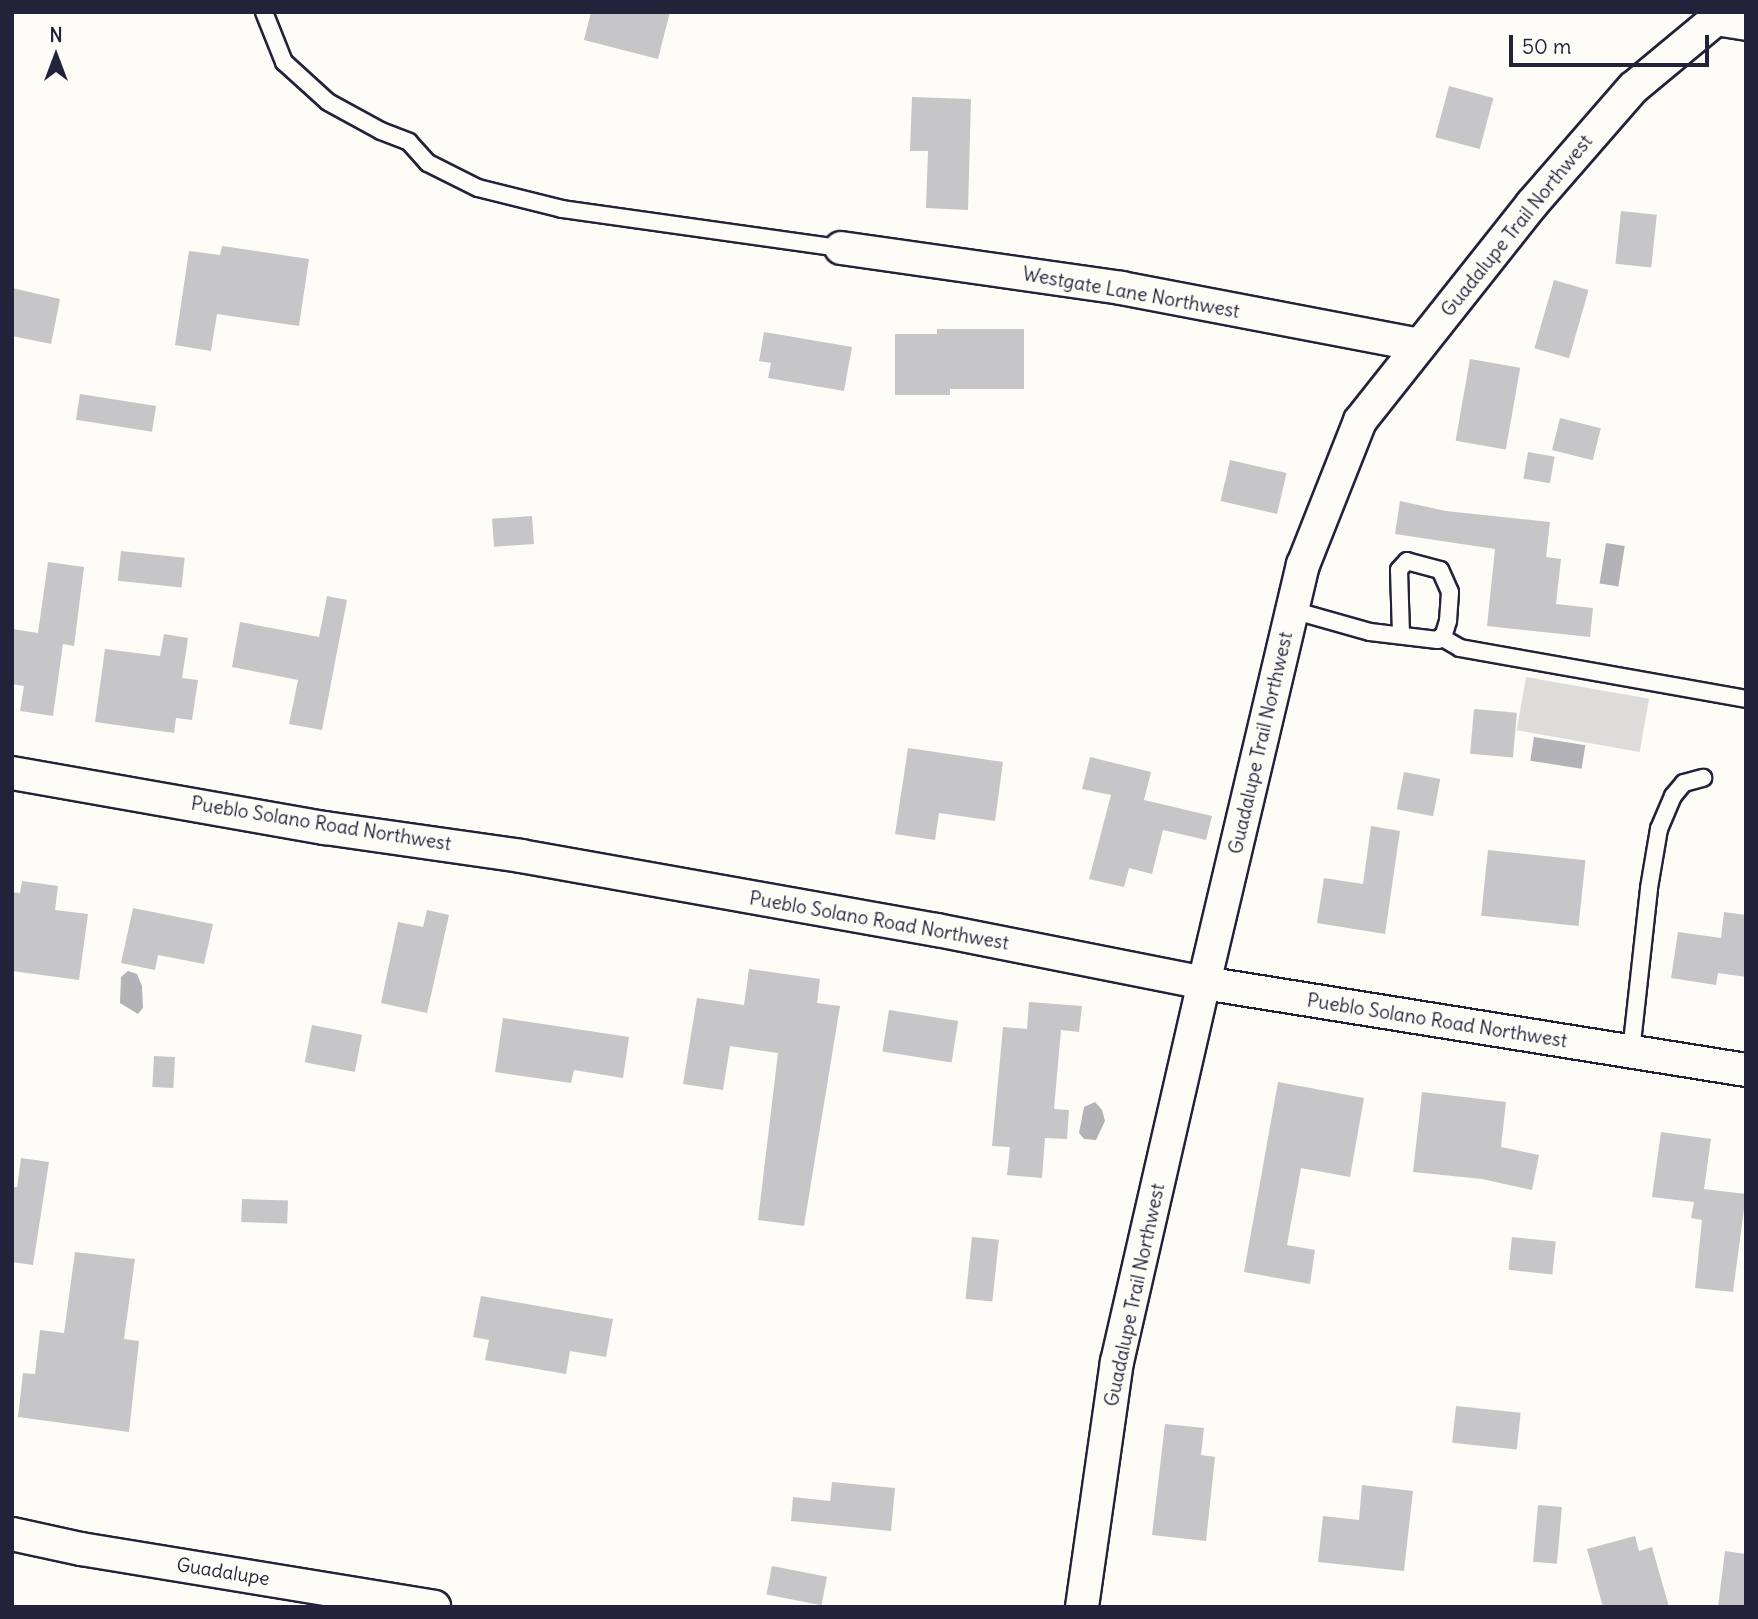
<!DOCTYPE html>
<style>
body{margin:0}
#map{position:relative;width:1758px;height:1619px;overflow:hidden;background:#fdfcf7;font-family:Delius,sans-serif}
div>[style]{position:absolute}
.green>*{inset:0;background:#dddcdb;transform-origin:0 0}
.water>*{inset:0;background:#b2b2b7;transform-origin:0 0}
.building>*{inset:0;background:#c6c6c8;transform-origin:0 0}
.roads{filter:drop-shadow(2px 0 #22223b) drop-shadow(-2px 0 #22223b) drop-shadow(0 2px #22223b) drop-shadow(0 -2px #22223b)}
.service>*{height:16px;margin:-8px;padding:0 8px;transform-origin:8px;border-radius:8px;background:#fdfcf7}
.minor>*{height:32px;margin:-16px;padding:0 16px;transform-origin:16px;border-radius:16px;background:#fdfcf7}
span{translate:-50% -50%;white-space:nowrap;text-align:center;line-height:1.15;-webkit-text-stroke:5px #fdfcf7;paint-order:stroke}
.street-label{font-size:19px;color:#22223b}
.frame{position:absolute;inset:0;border:14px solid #22223b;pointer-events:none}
.north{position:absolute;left:21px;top:21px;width:70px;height:70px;-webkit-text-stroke:5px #fdfcf7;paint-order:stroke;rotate:0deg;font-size:19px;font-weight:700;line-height:28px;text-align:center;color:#22223b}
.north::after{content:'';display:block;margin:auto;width:24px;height:32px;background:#22223b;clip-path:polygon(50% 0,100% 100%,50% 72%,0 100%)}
.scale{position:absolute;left:1509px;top:35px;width:200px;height:32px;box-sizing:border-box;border:4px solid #22223b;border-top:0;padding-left:9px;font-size:21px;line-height:24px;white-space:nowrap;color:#22223b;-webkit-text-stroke:5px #fdfcf7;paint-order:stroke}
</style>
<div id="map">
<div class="green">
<i style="left:1526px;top:677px;width:125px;height:54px;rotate:10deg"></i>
</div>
<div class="water">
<i style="left:1606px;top:543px;width:19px;height:41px;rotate:9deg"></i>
<i style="left:1534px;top:737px;width:52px;height:24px;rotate:9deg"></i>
<i style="clip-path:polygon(128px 971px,137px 974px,142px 986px,143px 1008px,138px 1014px,120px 1003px,121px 977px)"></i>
<i style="clip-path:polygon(1095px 1102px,1102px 1110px,1105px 1121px,1096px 1140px,1084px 1139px,1079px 1133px,1084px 1107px)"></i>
</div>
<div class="building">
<i style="clip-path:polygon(591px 12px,670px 12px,658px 59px,584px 40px)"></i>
<i style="left:1449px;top:86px;width:46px;height:53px;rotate:15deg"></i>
<i style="clip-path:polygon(912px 97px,971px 99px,968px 210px,926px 208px,928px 151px,910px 151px)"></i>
<i style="left:1621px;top:211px;width:36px;height:53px;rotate:6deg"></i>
<i style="clip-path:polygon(222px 246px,309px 259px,299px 326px,217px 314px,211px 351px,175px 345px,189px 251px,220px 255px)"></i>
<i style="left:1554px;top:280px;width:36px;height:71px;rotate:16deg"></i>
<i style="clip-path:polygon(12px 288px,60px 299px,51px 344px,12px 336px)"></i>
<i style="clip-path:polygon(937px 329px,1024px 329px,1024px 389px,950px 389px,950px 395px,895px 395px,895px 334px,937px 334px)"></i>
<i style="clip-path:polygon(764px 332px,852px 347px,844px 391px,768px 378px,771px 363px,759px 361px)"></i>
<i style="left:1470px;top:359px;width:51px;height:83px;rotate:10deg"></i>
<i style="left:80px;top:394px;width:77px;height:26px;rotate:9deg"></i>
<i style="left:1560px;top:418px;width:42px;height:33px;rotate:14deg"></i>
<i style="left:1528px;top:452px;width:27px;height:27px;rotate:10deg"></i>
<i style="left:1230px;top:460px;width:58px;height:42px;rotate:13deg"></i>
<i style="clip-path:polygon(1400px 501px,1446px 511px,1550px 522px,1546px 557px,1561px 559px,1556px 604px,1593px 608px,1590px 637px,1487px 626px,1495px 549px,1395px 534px)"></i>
<i style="left:532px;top:516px;width:28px;height:40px;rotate:86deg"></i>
<i style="left:121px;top:551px;width:64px;height:30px;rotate:6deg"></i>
<i style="clip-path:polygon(48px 562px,84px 567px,74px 646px,63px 644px,53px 716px,20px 711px,24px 686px,12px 684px,12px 629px,38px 633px)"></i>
<i style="clip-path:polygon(327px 596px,347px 600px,322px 730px,289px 724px,298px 680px,232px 667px,240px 622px,319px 637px)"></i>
<i style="clip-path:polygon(164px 634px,188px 638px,182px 678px,198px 680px,192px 720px,176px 718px,174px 733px,95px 722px,105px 649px,160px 656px)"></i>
<i style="left:1474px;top:709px;width:43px;height:45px;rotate:5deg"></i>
<i style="clip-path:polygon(908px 748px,1003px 762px,995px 821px,939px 813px,935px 840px,895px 834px)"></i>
<i style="clip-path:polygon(1090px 757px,1151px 772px,1144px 800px,1212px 816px,1206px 840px,1163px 830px,1152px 874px,1129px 868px,1124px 887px,1089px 879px,1111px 795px,1082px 789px)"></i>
<i style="left:1404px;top:772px;width:37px;height:38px;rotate:11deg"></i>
<i style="clip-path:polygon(1371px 826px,1400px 831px,1385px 934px,1317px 923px,1324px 878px,1363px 884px)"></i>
<i style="left:1488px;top:850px;width:98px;height:66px;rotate:6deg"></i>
<i style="clip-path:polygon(22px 881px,58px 886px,55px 910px,88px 914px,79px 980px,12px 971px,12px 892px,20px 893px)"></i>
<i style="clip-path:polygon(133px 908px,213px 924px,204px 964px,158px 955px,155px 970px,121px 963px)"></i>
<i style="clip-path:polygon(427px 910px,449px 915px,427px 1013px,381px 1003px,398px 922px,423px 927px)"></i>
<i style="clip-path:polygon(1724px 912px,1746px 915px,1746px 977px,1718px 973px,1716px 985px,1671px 978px,1678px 932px,1721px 938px)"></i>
<i style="clip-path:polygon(749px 969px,820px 979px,817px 1003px,840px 1006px,804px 1226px,758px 1220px,778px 1053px,730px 1046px,723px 1090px,683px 1084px,697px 998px,744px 1005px)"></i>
<i style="clip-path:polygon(1029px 1002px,1082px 1006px,1079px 1032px,1061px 1030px,1054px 1109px,1069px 1110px,1067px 1139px,1045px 1138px,1042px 1178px,1007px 1175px,1010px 1147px,992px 1146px,1003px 1027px,1027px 1029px)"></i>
<i style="left:889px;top:1010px;width:70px;height:42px;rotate:9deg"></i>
<i style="clip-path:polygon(503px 1018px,629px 1037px,623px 1078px,574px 1070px,571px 1083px,495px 1072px)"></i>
<i style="left:312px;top:1025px;width:51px;height:38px;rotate:11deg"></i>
<i style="left:154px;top:1056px;width:21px;height:31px;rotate:3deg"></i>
<i style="clip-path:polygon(1278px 1082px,1364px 1098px,1350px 1177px,1301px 1168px,1287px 1245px,1315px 1250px,1310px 1284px,1244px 1272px)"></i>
<i style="clip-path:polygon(1422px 1092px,1506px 1102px,1501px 1147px,1539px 1155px,1532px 1190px,1482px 1179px,1413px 1172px)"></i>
<i style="clip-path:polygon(1661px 1132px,1711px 1139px,1704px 1189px,1746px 1194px,1733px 1292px,1695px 1288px,1702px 1220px,1691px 1218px,1694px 1202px,1652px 1197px)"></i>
<i style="clip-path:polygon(21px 1158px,49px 1162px,33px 1265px,12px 1262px,12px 1187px,17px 1187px)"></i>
<i style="left:242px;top:1199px;width:46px;height:23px;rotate:2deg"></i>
<i style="left:972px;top:1237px;width:27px;height:62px;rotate:6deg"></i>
<i style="left:1512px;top:1237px;width:44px;height:33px;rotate:6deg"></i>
<i style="clip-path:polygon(75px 1252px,135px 1259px,124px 1339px,139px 1341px,129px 1432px,18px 1417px,23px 1373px,35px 1374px,40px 1330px,64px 1333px)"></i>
<i style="clip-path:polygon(481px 1296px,613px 1319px,606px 1357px,570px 1351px,566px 1374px,485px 1360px,489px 1340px,473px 1337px)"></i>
<i style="left:1456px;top:1406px;width:65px;height:37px;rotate:6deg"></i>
<i style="clip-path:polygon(1165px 1424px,1204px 1428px,1201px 1455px,1215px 1457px,1206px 1541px,1152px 1535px)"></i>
<i style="clip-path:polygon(832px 1482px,895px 1488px,891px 1531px,791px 1521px,793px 1497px,830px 1501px)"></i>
<i style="clip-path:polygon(1362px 1485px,1413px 1491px,1404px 1571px,1318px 1562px,1323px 1516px,1359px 1520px)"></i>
<i style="left:1538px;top:1505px;width:24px;height:57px;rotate:5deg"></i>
<i style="clip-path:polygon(1635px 1536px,1639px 1551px,1652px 1547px,1669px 1607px,1603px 1607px,1587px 1549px)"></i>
<i style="clip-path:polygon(1725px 1551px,1746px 1554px,1746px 1607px,1718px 1607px)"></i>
<i style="left:772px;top:1566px;width:56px;height:29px;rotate:11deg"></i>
</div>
<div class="roads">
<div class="service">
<i style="left:264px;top:12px;width:54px;rotate:68.2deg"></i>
<i style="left:284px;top:62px;width:59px;rotate:42.3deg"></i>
<i style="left:328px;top:102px;width:60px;rotate:28.7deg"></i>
<i style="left:381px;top:131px;width:30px;rotate:21deg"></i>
<i style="left:409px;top:142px;width:28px;rotate:48deg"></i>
<i style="left:428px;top:163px;width:56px;rotate:26.6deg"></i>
<i style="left:478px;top:188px;width:87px;rotate:14deg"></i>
<i style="left:562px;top:209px;width:282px;rotate:8deg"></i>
<i style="left:1292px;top:610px;width:81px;rotate:15.8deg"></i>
<i style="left:1370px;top:632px;width:68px;rotate:6.7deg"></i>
<i style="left:1438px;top:640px;width:8px;rotate:-45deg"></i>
<i style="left:1444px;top:634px;width:14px;rotate:-73deg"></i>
<i style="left:1448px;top:621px;width:29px;rotate:-86deg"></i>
<i style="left:1450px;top:592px;width:24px;rotate:-114deg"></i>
<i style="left:1440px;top:570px;width:34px;rotate:-165deg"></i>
<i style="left:1407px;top:561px;width:12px;rotate:132deg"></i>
<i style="left:1399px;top:570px;width:64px;rotate:88.2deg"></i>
<i style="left:1441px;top:637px;width:22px;rotate:30deg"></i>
<i style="left:1460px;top:648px;width:291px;rotate:10.1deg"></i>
<i style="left:1631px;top:1052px;width:165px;rotate:-83.7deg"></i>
<i style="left:1649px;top:888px;width:60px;rotate:-80.4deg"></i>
<i style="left:1659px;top:829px;width:36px;rotate:-67deg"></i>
<i style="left:1673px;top:796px;width:17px;rotate:-50deg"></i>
<i style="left:1684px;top:783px;width:20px;rotate:-15deg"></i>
</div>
<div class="minor">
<i style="left:1716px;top:19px;width:30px;rotate:9deg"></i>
<i style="left:841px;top:248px;width:283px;rotate:8.1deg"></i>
<i style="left:1121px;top:288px;width:304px;rotate:10.8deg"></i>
<i style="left:12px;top:773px;width:318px;rotate:10deg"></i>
<i style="left:325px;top:828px;width:198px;rotate:8.1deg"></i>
<i style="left:521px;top:856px;width:423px;rotate:10.1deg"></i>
<i style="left:937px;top:930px;width:272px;rotate:11.2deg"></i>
<i style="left:1204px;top:983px;width:549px;rotate:9.12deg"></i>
<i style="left:12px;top:1534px;width:71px;rotate:12.3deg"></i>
<i style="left:81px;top:1549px;width:358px;rotate:9.3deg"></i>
<i style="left:1082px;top:1607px;width:247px;rotate:-81.9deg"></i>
<i style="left:1117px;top:1362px;width:389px;rotate:-77.1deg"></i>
<i style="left:1204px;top:983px;width:430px;rotate:-76.7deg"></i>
<i style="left:1303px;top:565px;width:155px;rotate:-68.4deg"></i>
<i style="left:1360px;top:421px;width:277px;rotate:-51.6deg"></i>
<i style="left:1532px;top:204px;width:154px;rotate:-49deg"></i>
<i style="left:1633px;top:88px;width:108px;rotate:-39.7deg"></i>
<i style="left:1716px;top:19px;width:7px;rotate:-82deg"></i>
</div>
</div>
<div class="street-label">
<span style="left:1517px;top:226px;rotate:-51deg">Guadalupe Trail Northwest</span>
<span style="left:1131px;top:293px;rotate:10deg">Westgate Lane Northwest</span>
<span style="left:1261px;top:743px;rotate:-77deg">Guadalupe Trail Northwest</span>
<span style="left:321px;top:824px;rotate:9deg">Pueblo Solano Road Northwest</span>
<span style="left:879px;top:921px;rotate:10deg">Pueblo Solano Road Northwest</span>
<span style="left:1437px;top:1021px;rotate:9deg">Pueblo Solano Road Northwest</span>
<span style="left:1135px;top:1295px;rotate:-78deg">Guadalupe Trail Northwest</span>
<span style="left:223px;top:1572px;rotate:9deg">Guadalupe</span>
</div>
<div class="frame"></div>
<div class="north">N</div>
<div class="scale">50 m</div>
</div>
